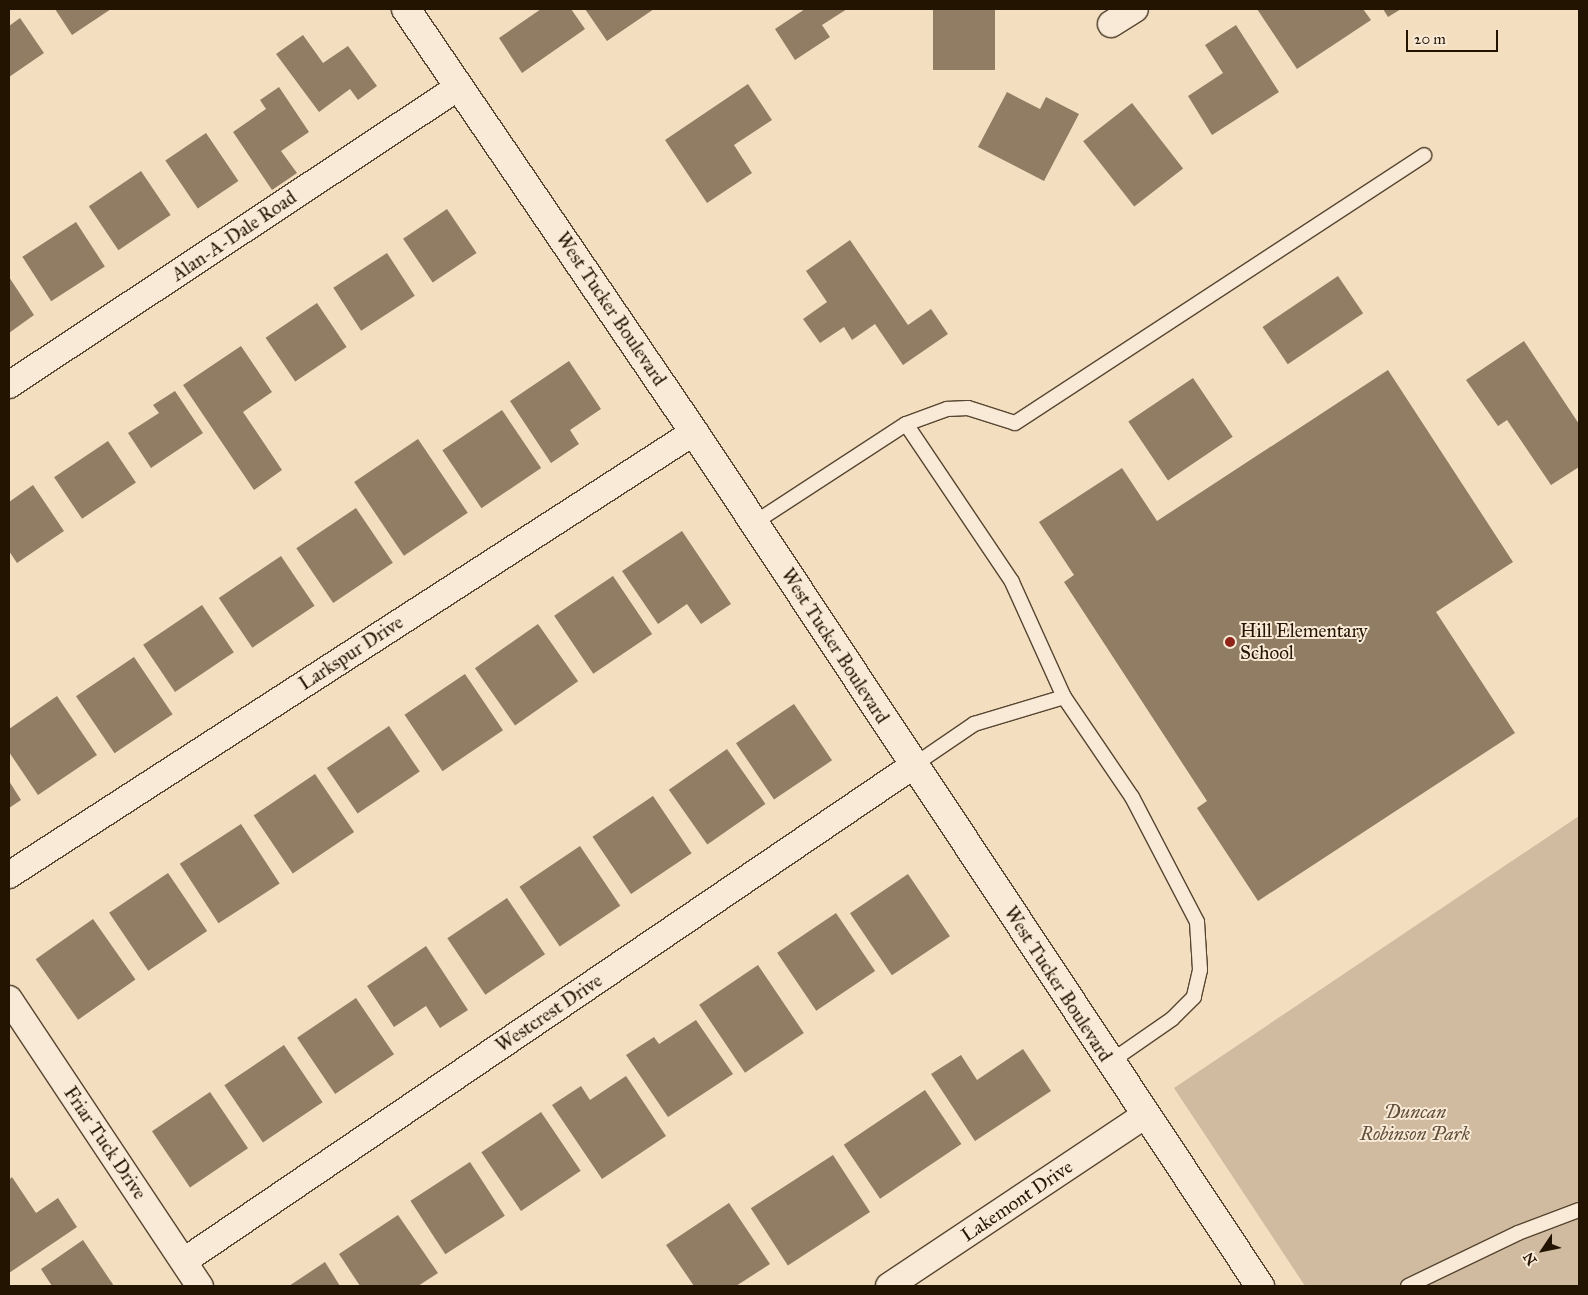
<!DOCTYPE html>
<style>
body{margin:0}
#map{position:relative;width:1588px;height:1295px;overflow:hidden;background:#f4dec0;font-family:"IM FELL Great Primer",serif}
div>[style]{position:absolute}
.green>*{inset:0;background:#d0bba0}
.building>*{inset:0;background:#907d64;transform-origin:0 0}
.roads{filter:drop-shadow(1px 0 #574631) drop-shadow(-1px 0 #574631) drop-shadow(0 1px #574631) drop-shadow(0 -1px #574631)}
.service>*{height:14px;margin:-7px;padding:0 7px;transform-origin:7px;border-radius:7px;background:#f8ead6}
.minor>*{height:26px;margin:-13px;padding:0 13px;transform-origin:13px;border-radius:13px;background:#f8ead6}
.tertiary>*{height:28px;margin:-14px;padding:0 14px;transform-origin:14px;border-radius:14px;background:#f8ead6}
.dots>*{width:14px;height:14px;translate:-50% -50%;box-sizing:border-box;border:2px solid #f8ead6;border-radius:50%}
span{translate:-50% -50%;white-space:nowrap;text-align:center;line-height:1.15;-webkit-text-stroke:4px #f8ead6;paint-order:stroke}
.street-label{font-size:19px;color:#231301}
.poi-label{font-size:19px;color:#231301}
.left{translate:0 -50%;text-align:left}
.park-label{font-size:19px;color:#604e39;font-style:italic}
.frame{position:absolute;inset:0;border:10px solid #231301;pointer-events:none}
.north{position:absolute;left:1518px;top:1225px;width:50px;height:50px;-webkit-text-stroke:4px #f8ead6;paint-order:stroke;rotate:236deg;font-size:14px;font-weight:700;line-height:20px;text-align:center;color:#231301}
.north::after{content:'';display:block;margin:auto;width:18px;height:22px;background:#231301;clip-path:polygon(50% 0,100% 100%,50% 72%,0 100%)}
.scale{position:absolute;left:1406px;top:30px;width:92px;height:22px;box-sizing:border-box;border:2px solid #231301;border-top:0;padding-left:6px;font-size:15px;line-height:18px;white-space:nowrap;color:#231301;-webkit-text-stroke:4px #f8ead6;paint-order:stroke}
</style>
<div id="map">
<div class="green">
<i style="clip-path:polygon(1579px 816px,1579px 1286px,1305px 1286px,1174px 1088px)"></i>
</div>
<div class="building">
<i style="clip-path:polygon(55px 9px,111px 9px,72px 35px)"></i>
<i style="clip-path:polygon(541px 9px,571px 9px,585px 29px,522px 73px,499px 38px)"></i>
<i style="clip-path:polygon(585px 9px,654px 9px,607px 41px)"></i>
<i style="clip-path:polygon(805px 9px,847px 9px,822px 25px,830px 37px,795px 60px,775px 29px)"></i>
<i style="left:933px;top:9px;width:62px;height:61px"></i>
<i style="clip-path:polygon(1257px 9px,1363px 9px,1371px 20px,1297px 69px)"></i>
<i style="clip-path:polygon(1383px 9px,1401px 9px,1388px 17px)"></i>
<i style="clip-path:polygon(20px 18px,44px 53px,9px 77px,9px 26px)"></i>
<i style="clip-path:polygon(1236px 25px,1279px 92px,1212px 135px,1188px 96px,1223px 73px,1205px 45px)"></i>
<i style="clip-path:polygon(303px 35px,323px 63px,348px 46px,377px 86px,358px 100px,350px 89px,319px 112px,276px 54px)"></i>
<i style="clip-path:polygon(748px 84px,772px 120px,734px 145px,752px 173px,707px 203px,665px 140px)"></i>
<i style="clip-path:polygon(279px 87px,309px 132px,281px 151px,297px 173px,272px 190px,233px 132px,266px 109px,260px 100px)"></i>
<i style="clip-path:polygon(1007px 92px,1040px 109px,1046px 97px,1079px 114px,1044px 181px,978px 147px)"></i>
<i style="left:1132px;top:103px;width:83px;height:62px;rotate:52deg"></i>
<i style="left:206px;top:133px;width:58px;height:49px;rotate:56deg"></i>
<i style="left:141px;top:171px;width:53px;height:63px;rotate:56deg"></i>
<i style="left:447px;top:209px;width:53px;height:53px;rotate:56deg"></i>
<i style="left:76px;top:222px;width:53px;height:64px;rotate:57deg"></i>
<i style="clip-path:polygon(850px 240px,908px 325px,931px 309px,948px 334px,903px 365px,875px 324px,852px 340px,844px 327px,820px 343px,803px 319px,827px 302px,806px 271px)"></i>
<i style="left:387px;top:253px;width:51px;height:64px;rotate:57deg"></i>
<i style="left:1338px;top:276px;width:45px;height:91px;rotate:56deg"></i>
<i style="clip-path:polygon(9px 277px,34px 315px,9px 333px)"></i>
<i style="left:317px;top:303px;width:53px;height:62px;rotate:56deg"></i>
<i style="clip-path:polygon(1524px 341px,1579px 424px,1579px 467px,1551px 485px,1507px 420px,1498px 426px,1466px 380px)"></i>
<i style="clip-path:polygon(241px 346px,272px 392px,243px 412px,282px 470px,254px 490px,183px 385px)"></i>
<i style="clip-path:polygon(569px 361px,601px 409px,570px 430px,579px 444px,551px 463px,510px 401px)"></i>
<i style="clip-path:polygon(1388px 370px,1513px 562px,1436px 612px,1515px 733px,1258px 901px,1197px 808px,1207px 801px,1064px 582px,1074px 575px,1039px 522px,1122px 468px,1157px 521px)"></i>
<i style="left:1193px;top:378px;width:71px;height:78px;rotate:56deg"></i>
<i style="clip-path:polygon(175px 391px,203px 433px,151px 468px,128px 433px,159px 413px,153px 405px)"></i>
<i style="left:502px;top:410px;width:70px;height:72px;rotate:56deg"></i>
<i style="left:418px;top:439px;width:89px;height:77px;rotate:56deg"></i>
<i style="left:108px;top:441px;width:50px;height:65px;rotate:56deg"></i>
<i style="clip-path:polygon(33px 485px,64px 531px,17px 563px,9px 551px,9px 502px)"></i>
<i style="left:356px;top:508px;width:66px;height:72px;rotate:56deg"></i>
<i style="clip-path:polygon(682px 531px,731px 604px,701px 624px,687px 604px,658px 624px,622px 571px)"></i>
<i style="left:281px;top:556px;width:60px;height:75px;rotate:56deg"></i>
<i style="left:613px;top:576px;width:70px;height:71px;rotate:56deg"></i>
<i style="left:202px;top:605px;width:57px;height:71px;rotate:56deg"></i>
<i style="left:538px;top:624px;width:70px;height:77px;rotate:55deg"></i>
<i style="left:134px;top:657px;width:69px;height:70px;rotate:56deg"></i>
<i style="left:465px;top:674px;width:68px;height:73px;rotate:56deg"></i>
<i style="clip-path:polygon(57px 696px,97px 755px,38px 795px,9px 752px,9px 729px)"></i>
<i style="left:794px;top:704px;width:68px;height:70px;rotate:56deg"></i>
<i style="left:389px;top:726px;width:55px;height:75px;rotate:56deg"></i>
<i style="left:727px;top:749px;width:67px;height:71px;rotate:55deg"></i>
<i style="left:315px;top:774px;width:70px;height:74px;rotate:56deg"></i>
<i style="clip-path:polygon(9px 781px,21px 800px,9px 808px)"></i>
<i style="left:653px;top:796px;width:69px;height:73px;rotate:56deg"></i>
<i style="left:241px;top:824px;width:71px;height:73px;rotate:57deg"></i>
<i style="left:580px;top:846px;width:72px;height:73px;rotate:56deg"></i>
<i style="left:168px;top:873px;width:70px;height:71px;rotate:56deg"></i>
<i style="left:908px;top:874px;width:75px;height:70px;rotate:56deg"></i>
<i style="left:507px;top:898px;width:68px;height:72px;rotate:56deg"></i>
<i style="left:836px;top:913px;width:70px;height:71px;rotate:56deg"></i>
<i style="left:93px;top:919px;width:74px;height:70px;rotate:55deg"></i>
<i style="clip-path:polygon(426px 946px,468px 1010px,440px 1028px,426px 1006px,394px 1027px,367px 986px)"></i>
<i style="left:758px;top:965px;width:82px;height:71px;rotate:56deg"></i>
<i style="left:356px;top:998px;width:68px;height:71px;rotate:56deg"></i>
<i style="clip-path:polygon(696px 1020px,733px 1074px,668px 1117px,626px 1055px,654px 1037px,659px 1044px)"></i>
<i style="left:284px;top:1045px;width:69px;height:72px;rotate:56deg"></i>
<i style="clip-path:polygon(1023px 1049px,1051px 1091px,975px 1141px,931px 1074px,961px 1055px,977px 1080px)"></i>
<i style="clip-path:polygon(626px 1076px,666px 1136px,602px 1179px,552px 1105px,581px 1086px,590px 1100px)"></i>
<i style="left:925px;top:1090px;width:65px;height:98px;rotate:56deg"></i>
<i style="left:210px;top:1092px;width:68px;height:70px;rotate:56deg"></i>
<i style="left:541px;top:1112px;width:71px;height:72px;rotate:56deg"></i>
<i style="left:833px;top:1155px;width:68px;height:98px;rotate:57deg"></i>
<i style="left:470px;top:1162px;width:64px;height:71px;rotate:57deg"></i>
<i style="clip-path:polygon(12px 1177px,36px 1213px,58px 1198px,77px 1227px,9px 1273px,9px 1180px)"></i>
<i style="clip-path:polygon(729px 1203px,770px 1264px,736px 1286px,694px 1286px,666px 1245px)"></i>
<i style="clip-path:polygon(398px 1215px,438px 1273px,418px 1286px,360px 1286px,339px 1254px)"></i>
<i style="clip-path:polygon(83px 1240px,114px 1286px,52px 1286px,41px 1269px)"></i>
<i style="clip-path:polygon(325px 1262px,340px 1286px,289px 1286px)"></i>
</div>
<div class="roads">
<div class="service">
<i style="left:906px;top:424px;width:44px;rotate:-20.1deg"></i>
<i style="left:947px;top:409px;width:21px;rotate:-3deg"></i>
<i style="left:968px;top:408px;width:49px;rotate:17.7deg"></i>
<i style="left:1015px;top:423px;width:489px;rotate:-33.2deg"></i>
<i style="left:754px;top:523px;width:181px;rotate:-33.1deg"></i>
<i style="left:906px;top:424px;width:190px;rotate:56.1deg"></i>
<i style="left:1012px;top:582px;width:126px;rotate:65.7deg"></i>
<i style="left:914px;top:765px;width:73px;rotate:-34.3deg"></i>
<i style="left:974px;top:724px;width:94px;rotate:-16.7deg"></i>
<i style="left:1064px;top:697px;width:121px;rotate:55.8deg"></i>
<i style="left:1132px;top:797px;width:141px;rotate:62.5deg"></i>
<i style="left:1197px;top:922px;width:48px;rotate:86.4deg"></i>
<i style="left:1200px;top:970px;width:28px;rotate:103deg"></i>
<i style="left:1194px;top:997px;width:31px;rotate:135deg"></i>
<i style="left:1172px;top:1019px;width:75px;rotate:145.3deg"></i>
<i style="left:1408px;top:1286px;width:122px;rotate:-25.7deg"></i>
<i style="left:1518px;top:1233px;width:65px;rotate:-20.7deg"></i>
</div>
<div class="minor">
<i style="left:1111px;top:24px;width:28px;rotate:-32deg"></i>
<i style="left:9px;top:385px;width:541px;rotate:-33.54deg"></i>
<i style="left:9px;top:875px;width:816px;rotate:-32.89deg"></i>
<i style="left:9px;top:999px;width:345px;rotate:56.4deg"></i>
<i style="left:184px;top:1261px;width:883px;rotate:-34.19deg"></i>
<i style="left:889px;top:1286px;width:308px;rotate:-33.7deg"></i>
</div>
<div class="tertiary">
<i style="left:406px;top:9px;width:512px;rotate:55.75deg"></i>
<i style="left:694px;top:432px;width:1025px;rotate:56.47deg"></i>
</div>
</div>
<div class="dots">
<i style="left:1230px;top:642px;background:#8f2418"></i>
</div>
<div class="street-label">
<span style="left:234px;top:236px;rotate:-34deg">Alan-A-Dale Road</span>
<span style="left:611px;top:309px;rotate:56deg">West Tucker Boulevard</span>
<span style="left:835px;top:646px;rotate:57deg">West Tucker Boulevard</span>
<span style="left:351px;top:653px;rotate:-33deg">Larkspur Drive</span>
<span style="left:1058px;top:984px;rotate:57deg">West Tucker Boulevard</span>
<span style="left:549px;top:1013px;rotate:-34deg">Westcrest Drive</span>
<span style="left:105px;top:1143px;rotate:56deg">Friar Tuck Drive</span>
<span style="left:1017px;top:1201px;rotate:-34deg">Lakemont Drive</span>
</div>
<div class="poi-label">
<span class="left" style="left:1240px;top:642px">Hill Elementary<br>School</span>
</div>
<div class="park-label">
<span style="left:1415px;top:1123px">Duncan<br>Robinson Park</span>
</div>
<div class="frame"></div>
<div class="north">N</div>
<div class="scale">20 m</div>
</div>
